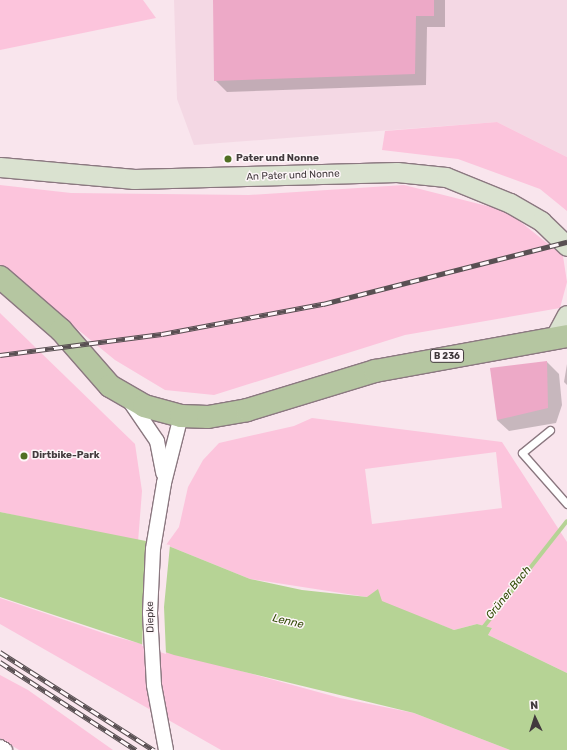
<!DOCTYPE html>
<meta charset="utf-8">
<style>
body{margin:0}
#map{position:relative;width:567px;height:750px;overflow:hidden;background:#f9e5ed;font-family:Rubik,sans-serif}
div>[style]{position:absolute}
.built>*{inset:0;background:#f4d8e4}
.green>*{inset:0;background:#fcc4dc}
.water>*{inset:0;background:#b6d395}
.pier>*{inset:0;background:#f9e5ed}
.shadow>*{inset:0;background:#0003}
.stream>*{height:4px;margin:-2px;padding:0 2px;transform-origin:2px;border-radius:2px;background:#b6d395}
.building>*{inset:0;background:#eda9c7}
.roads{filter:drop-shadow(1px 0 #8b7880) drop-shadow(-1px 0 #8b7880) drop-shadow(0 1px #8b7880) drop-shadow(0 -1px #8b7880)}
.service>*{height:7px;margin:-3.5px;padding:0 3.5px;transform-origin:3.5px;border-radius:3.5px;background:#fff}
.minor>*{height:14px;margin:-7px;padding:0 7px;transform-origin:7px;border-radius:7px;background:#fff}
.secondary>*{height:19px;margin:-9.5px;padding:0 9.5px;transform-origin:9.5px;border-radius:9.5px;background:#dae2d0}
.primary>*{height:22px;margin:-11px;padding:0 11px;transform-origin:11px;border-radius:11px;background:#b5c6a1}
.rail>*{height:4.5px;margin-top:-2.25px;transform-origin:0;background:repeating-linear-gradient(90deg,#fef6f9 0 9px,#595053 0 18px);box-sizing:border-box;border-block:1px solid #595053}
.dots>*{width:11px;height:11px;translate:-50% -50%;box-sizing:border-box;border:2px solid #fef6f9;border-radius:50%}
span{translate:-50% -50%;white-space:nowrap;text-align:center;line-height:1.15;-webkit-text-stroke:3px #fef6f9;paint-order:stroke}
.shield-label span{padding:1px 3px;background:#fef6f9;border:1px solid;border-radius:3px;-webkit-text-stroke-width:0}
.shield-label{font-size:9px;color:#423a3d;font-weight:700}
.poi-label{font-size:10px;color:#423a3d;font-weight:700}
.left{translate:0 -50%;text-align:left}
.street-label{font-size:10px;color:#423a3d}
.water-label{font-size:11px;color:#324b06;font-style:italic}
.north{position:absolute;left:515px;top:698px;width:40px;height:40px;-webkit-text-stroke:3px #fef6f9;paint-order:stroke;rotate:356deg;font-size:11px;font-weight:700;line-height:16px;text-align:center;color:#423a3d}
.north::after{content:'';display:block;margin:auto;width:14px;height:18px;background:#423a3d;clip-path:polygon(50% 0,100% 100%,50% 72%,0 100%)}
</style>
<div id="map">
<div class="built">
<i style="clip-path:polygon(174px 0,567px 0,567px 157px,497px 122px,194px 145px,177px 99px)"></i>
</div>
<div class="green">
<i style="clip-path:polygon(0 0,143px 0,156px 18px,0 50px)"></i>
<i style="clip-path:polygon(497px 122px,567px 157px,567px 211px,540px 189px,458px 159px,382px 150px,385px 131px)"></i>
<i style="clip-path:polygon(0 185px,71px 193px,249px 195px,404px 185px,507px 211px,563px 256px,567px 282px,560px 308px,405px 335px,214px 395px,165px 390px,115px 360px,0 266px)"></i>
<i style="clip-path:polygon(0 313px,135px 444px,142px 491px,138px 542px,0 512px)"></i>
<i style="clip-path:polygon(evenodd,312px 418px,502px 442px,567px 542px,567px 673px,488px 635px,492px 628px,477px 624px,454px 630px,367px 597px,250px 579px,166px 545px,179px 527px,188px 487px,203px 460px,219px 443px,294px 426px,312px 418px,496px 452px,502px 508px,372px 524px,365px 469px,496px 452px)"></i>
<i style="clip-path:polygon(0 598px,109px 635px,340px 698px,414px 713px,510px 750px,221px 750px,0 624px)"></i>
<i style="clip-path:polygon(0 675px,28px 690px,113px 750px,19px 750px,0 738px)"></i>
</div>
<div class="water">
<i style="clip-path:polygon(0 512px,166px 545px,250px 579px,302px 590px,367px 597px,378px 589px,382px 601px,454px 630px,477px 624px,492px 628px,488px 635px,567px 673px,567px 750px,510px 750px,414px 713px,174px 655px,0 597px)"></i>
</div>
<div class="pier">
<i style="clip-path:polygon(147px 541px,170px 545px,164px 607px,166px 654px,142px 646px)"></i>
</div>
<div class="shadow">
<i style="clip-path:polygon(214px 0,445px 0,445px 27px,427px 27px,426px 85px,227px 92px,215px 80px)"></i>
<i style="clip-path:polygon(547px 362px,559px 374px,562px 405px,556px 423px,509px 431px,497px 420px)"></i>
<i style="clip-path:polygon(567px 364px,567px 385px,564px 382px)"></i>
</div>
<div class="stream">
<i style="left:482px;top:629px;width:137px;rotate:-51.8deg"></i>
</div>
<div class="building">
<i style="clip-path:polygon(213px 0,434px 0,434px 16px,416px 16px,415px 74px,214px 81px)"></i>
<i style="clip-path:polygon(547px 361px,548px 408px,497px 420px,490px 368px)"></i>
</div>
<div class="roads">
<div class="service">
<i style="left:550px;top:430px;width:36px;rotate:141deg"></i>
<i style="left:522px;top:453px;width:68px;rotate:48.6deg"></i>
</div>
<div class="minor">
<i style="left:131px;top:403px;width:46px;rotate:55.6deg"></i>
<i style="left:157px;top:441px;width:33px;rotate:79deg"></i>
<i style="left:0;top:747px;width:6px;rotate:31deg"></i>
<i style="left:166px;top:750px;width:66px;rotate:-100.5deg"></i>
<i style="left:154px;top:685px;width:72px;rotate:-93.2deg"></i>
<i style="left:150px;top:613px;width:64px;rotate:-87.3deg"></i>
<i style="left:153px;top:549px;width:67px;rotate:-80.5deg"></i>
<i style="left:164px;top:483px;width:69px;rotate:-75.8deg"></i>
</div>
<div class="secondary">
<i style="left:0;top:167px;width:135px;rotate:5.1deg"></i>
<i style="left:134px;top:179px;width:263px;rotate:-1.5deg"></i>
<i style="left:397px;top:172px;width:49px;rotate:5.8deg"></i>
<i style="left:446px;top:177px;width:69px;rotate:22.1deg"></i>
<i style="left:510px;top:203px;width:36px;rotate:30deg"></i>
<i style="left:541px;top:221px;width:36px;rotate:44deg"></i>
<i style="left:554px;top:339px;width:27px;rotate:-62deg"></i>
</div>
<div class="primary">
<i style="left:0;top:277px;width:81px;rotate:41deg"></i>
<i style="left:61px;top:330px;width:74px;rotate:48.8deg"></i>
<i style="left:110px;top:386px;width:39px;rotate:30deg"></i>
<i style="left:144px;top:406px;width:38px;rotate:15deg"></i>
<i style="left:181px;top:416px;width:27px;rotate:2deg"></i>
<i style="left:208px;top:417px;width:40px;rotate:-10deg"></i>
<i style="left:247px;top:410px;width:134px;rotate:-16.9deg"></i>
<i style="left:375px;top:371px;width:195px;rotate:-10.3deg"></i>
</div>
</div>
<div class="rail">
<i style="left:0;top:355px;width:163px;rotate:-7.4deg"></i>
<i style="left:162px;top:334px;width:164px;rotate:-10.6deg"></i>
<i style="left:323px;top:304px;width:252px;rotate:-14.3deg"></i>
<i style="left:0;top:652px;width:183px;rotate:32.5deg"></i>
<i style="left:0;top:662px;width:162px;rotate:32.9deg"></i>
</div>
<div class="dots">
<i style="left:228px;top:159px;background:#506e23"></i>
<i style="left:24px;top:456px;background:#506e23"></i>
</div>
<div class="shield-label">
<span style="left:447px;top:356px">B 236</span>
</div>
<div class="poi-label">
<span class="left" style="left:236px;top:159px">Pater und Nonne</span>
<span class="left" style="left:32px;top:456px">Dirtbike-Park</span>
</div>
<div class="street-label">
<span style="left:293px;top:176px;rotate:-2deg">An Pater und Nonne</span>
<span style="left:151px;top:617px;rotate:-91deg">Diepke</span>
</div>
<div class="water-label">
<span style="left:509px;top:593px;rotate:-51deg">Grüner Bach</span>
<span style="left:288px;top:622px;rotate:13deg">Lenne</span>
</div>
<div class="north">N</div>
</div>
